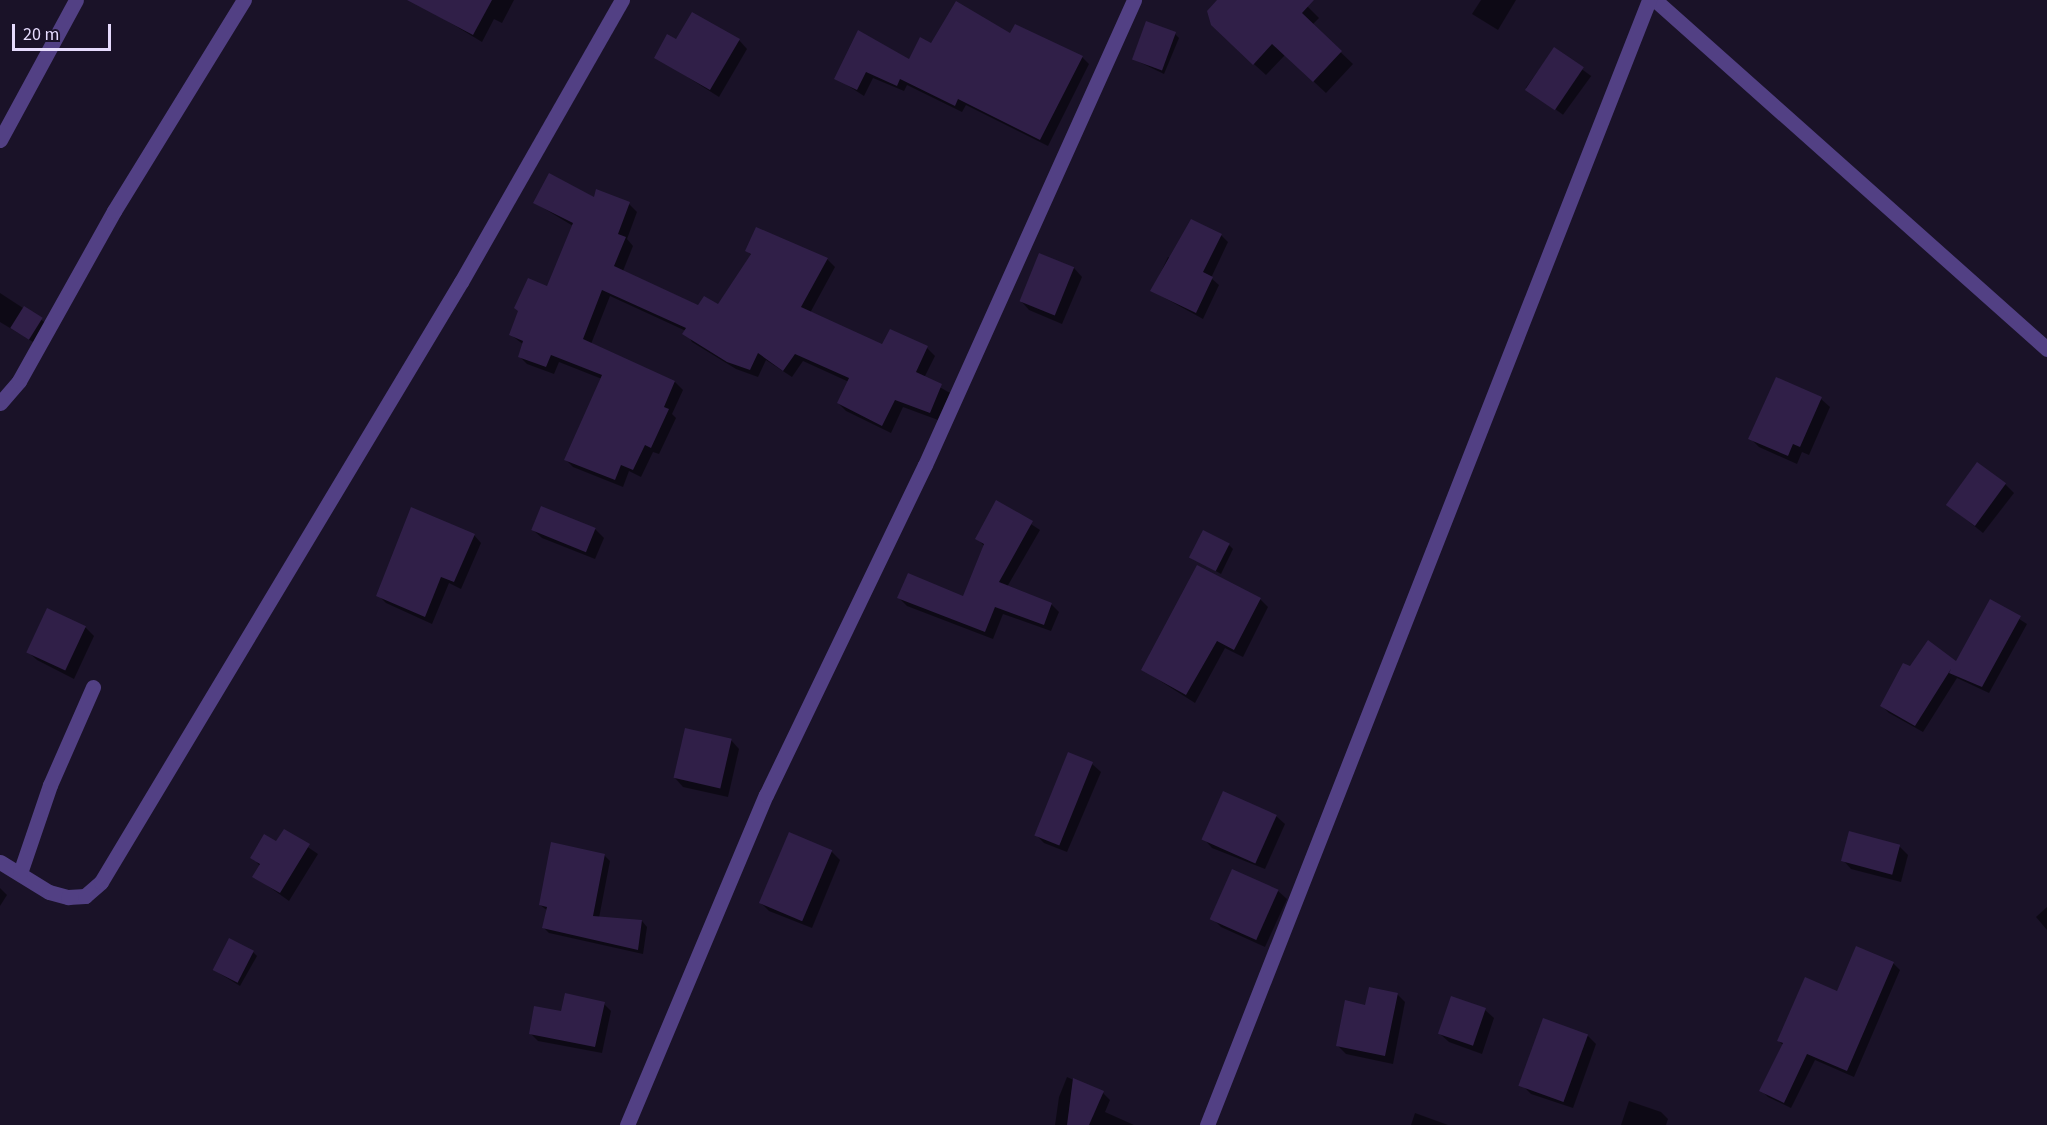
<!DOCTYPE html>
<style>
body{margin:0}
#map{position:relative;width:2047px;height:1125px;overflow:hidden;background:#1a1228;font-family:"Source Sans 3",sans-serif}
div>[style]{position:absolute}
.shadow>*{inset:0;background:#0007;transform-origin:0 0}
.building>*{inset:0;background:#301f48;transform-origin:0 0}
.minor>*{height:15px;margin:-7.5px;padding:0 7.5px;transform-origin:7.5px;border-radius:7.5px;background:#524084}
span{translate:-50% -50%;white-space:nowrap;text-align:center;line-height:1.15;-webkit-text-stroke:5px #1a1228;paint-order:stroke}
.scale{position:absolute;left:12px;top:24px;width:99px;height:27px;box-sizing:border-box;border:3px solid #e6dbfd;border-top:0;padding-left:8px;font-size:18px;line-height:21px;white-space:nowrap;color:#e6dbfd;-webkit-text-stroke:4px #1a1228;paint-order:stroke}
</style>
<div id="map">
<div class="shadow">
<i style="clip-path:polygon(448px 0,514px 0,502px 23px,494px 19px,482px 42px,439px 16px)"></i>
<i style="clip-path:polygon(1219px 0,1301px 0,1319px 18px,1312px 25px,1353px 64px,1326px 93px,1285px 55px,1266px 75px,1224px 37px)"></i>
<i style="clip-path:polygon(1481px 0,1516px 0,1498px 30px,1472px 14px)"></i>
<i style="clip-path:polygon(1175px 34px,1179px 38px,1164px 74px,1133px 59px)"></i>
<i style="clip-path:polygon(1011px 35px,1082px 57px,1089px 64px,1048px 146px,966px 105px,962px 112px,907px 85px,904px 91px,873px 78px,864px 96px,836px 78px)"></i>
<i style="clip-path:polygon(739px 40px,747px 49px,719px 97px,656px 57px,677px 41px)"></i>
<i style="left:1554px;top:49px;width:46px;height:48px;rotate:36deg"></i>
<i style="clip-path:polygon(594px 199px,629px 204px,637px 212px,627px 239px,633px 246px,623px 271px,699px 306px,718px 306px,751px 255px,747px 251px,827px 259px,835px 267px,810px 313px,883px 346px,927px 348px,935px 356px,924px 378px,950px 393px,938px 420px,903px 407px,891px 433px,846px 411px,838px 403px,849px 382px,803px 361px,792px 377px,766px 360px,758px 377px,736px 369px,692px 342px,686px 331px,610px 296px,591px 344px,675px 382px,683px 390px,672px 414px,676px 418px,659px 454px,653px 452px,641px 477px,629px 471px,623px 487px,573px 467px,565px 459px,602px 379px,559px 362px,554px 374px,527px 364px,519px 356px,524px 345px,511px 335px,547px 288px,573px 226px,535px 203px)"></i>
<i style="clip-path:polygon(1221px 235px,1228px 242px,1211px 278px,1219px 285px,1203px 319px,1152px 291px,1168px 257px,1172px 259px)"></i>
<i style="clip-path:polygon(1040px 254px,1074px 268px,1082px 277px,1062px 324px,1029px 310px,1021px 301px)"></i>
<i style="clip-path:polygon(0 293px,49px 325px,38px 345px,0 322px)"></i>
<i style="clip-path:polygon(1821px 399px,1830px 407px,1809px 455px,1802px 452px,1797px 464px,1759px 447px,1750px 438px)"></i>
<i style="clip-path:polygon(2005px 484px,2014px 493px,1983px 533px,1947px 504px)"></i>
<i style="clip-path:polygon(997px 502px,1040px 530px,1007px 587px,1051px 604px,1059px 612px,1051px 631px,1003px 614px,993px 639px,907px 606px,899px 598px,964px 598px,984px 546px,977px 538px)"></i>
<i style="clip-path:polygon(595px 529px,604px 538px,595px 559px,542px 538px,533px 530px)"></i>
<i style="clip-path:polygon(474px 535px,481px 543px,461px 589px,449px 583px,432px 624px,386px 603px,378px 595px)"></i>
<i style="clip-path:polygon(1229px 545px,1233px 549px,1221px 574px,1191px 557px)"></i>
<i style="clip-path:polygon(1260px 599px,1268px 607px,1243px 657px,1225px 648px,1195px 703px,1143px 670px)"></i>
<i style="clip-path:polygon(1991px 601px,2027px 624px,1989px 693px,1957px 678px,1923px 732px,1889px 713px,1882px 706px,1911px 668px,1957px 663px)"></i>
<i style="clip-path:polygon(47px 610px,86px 628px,94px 636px,74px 679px,37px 660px,28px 652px)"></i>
<i style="clip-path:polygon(731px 740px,739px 749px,728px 797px,683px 787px,675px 778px)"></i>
<i style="clip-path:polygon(1092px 764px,1101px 772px,1067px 852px,1044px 843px,1035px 834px)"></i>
<i style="clip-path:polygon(1276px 816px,1285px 824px,1265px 869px,1212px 848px,1204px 839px)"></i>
<i style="clip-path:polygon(284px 831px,318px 854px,289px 901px,254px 876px,260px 866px,252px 857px,277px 843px)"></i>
<i style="clip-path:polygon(1899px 846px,1908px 855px,1901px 882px,1851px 869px,1843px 860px)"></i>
<i style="clip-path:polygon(831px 851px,840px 860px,812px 928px,769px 911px,760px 902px)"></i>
<i style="clip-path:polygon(604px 855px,610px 861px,599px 918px,642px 921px,647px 927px,643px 954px,549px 933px,543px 927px,548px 911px,540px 905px)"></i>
<i style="clip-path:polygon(0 888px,7px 895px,0 906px)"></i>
<i style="clip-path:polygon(1278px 891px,1287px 899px,1265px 947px,1221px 927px,1212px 918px)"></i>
<i style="clip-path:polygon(2047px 907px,2047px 930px,2036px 917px)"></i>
<i style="clip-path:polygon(253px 952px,257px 956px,240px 986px,214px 970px)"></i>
<i style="clip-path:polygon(1893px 963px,1900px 970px,1854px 1077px,1815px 1060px,1791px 1108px,1768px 1097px,1761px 1090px,1783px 1045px,1779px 1041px,1838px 993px)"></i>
<i style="clip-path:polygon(1397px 994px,1405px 1002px,1393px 1064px,1346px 1054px,1337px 1045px,1366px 1006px)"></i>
<i style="clip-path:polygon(604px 1004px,611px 1011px,602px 1053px,538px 1041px,530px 1033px,562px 1013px)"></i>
<i style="clip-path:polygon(1485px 1010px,1494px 1018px,1482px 1054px,1449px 1042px,1440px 1034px)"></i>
<i style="clip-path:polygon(1587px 1035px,1596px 1044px,1573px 1108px,1531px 1094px,1522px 1085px)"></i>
<i style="clip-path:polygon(1067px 1077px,1103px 1093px,1110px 1100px,1105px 1112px,1134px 1125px,1055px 1125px,1059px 1097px)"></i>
<i style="clip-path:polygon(1629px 1101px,1661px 1112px,1668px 1119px,1666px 1125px,1621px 1125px)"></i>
<i style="clip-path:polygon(1415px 1113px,1448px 1125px,1411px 1125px)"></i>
</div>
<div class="building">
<i style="clip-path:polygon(407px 0,492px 0,473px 35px)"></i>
<i style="clip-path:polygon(1217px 0,1314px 0,1302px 13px,1342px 51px,1313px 82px,1272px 44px,1253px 65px,1211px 25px,1207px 11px)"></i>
<i style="clip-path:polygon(956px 1px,1010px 33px,1015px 24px,1083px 56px,1040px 140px,958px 99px,955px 106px,900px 79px,897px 86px,866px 72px,857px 90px,834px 79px,858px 30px,909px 59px,920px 37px,931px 43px)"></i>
<i style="clip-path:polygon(692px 12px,740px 39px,710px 90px,654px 58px,667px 34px,676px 39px)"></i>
<i style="left:1146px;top:21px;width:32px;height:41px;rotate:20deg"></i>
<i style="left:1554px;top:47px;width:36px;height:52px;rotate:34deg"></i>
<i style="clip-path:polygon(549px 173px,594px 197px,596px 189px,630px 202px,618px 234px,626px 237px,614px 266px,698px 305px,704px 296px,718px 304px,751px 254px,745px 251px,756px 227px,828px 258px,801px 307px,882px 344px,890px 329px,928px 346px,916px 372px,942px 384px,930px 413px,895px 400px,882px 426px,837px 403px,849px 378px,795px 354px,783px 371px,758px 353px,750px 370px,727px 362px,682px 334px,686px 328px,602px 290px,583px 339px,675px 381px,664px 407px,669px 409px,651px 448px,645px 445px,633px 470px,621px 465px,615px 480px,564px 460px,602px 375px,551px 355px,546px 367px,518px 357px,523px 341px,509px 335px,518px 311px,514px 308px,528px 278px,547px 286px,573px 223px,533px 203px)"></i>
<i style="clip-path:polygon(1191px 219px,1222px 234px,1203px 272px,1213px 277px,1196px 313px,1150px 291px)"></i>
<i style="left:1039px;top:253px;width:38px;height:52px;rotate:22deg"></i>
<i style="left:24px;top:306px;width:22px;height:26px;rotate:32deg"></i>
<i style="clip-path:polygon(1776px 377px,1822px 397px,1800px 447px,1793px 444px,1788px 456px,1748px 439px)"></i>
<i style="left:1977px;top:462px;width:36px;height:53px;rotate:36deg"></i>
<i style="clip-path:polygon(996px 500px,1033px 521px,999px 582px,1052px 603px,1044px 625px,995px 607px,985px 632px,897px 598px,908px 573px,963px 596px,984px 544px,975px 539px)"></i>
<i style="left:541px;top:506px;width:59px;height:26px;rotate:22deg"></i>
<i style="clip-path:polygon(411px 507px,475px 534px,454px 582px,441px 577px,425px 617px,376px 596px)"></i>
<i style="left:1203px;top:530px;width:30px;height:31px;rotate:27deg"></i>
<i style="clip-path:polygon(1197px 565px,1261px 598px,1234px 650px,1217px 641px,1186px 695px,1141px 670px)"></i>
<i style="clip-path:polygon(1990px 599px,2021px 616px,1982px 687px,1949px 673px,1951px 669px,1915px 726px,1880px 706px,1903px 663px,1910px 666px,1928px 640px,1956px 661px)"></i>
<i style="left:47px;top:608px;width:43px;height:49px;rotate:25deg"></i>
<i style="left:685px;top:728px;width:48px;height:51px;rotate:13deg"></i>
<i style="left:1068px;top:752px;width:27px;height:90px;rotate:22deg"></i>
<i style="left:1223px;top:791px;width:59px;height:53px;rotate:24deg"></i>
<i style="clip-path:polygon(284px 829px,310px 844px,280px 893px,252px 877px,260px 864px,250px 858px,264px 834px,276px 841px)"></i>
<i style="left:1849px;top:831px;width:53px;height:31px;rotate:15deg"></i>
<i style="left:789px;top:832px;width:47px;height:77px;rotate:23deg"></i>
<i style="clip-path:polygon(551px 842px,605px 854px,593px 916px,642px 920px,638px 950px,542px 928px,547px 907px,539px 905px)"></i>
<i style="left:1232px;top:869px;width:51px;height:55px;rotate:24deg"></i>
<i style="left:229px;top:938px;width:28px;height:36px;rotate:27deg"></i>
<i style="clip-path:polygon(1856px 946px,1894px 962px,1847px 1071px,1807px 1054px,1784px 1103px,1759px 1091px,1783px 1043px,1777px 1041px,1805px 977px,1837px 991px)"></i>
<i style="clip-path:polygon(1369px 987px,1398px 993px,1385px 1056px,1336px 1046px,1345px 1000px,1365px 1005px)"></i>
<i style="clip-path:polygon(565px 993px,605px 1002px,595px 1047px,529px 1034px,534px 1006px,561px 1011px)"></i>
<i style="left:1451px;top:996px;width:37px;height:40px;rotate:19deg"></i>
<i style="left:1543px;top:1018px;width:48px;height:72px;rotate:20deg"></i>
<i style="clip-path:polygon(1073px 1078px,1104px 1091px,1089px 1125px,1067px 1125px)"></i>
</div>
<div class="minor">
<i style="left:1655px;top:0;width:525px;rotate:41.68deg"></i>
<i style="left:0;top:140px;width:159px;rotate:-61.5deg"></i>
<i style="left:0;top:403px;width:29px;rotate:-49deg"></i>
<i style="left:19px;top:381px;width:195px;rotate:-60.8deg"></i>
<i style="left:114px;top:211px;width:248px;rotate:-58.4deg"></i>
<i style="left:0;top:862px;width:57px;rotate:31.5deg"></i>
<i style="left:49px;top:892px;width:20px;rotate:15deg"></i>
<i style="left:68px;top:897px;width:17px;rotate:-3deg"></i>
<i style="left:85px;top:896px;width:21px;rotate:-41deg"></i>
<i style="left:101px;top:882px;width:700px;rotate:-59.04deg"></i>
<i style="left:461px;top:282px;width:325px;rotate:-60.3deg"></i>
<i style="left:20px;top:873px;width:93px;rotate:-71.2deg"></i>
<i style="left:50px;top:785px;width:107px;rotate:-66.3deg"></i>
<i style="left:627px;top:1125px;width:358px;rotate:-67.2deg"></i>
<i style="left:766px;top:795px;width:366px;rotate:-64.3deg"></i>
<i style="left:925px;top:465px;width:510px;rotate:-65.8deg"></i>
<i style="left:1207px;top:1125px;width:1209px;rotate:-68.55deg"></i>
</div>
<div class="scale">20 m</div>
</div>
